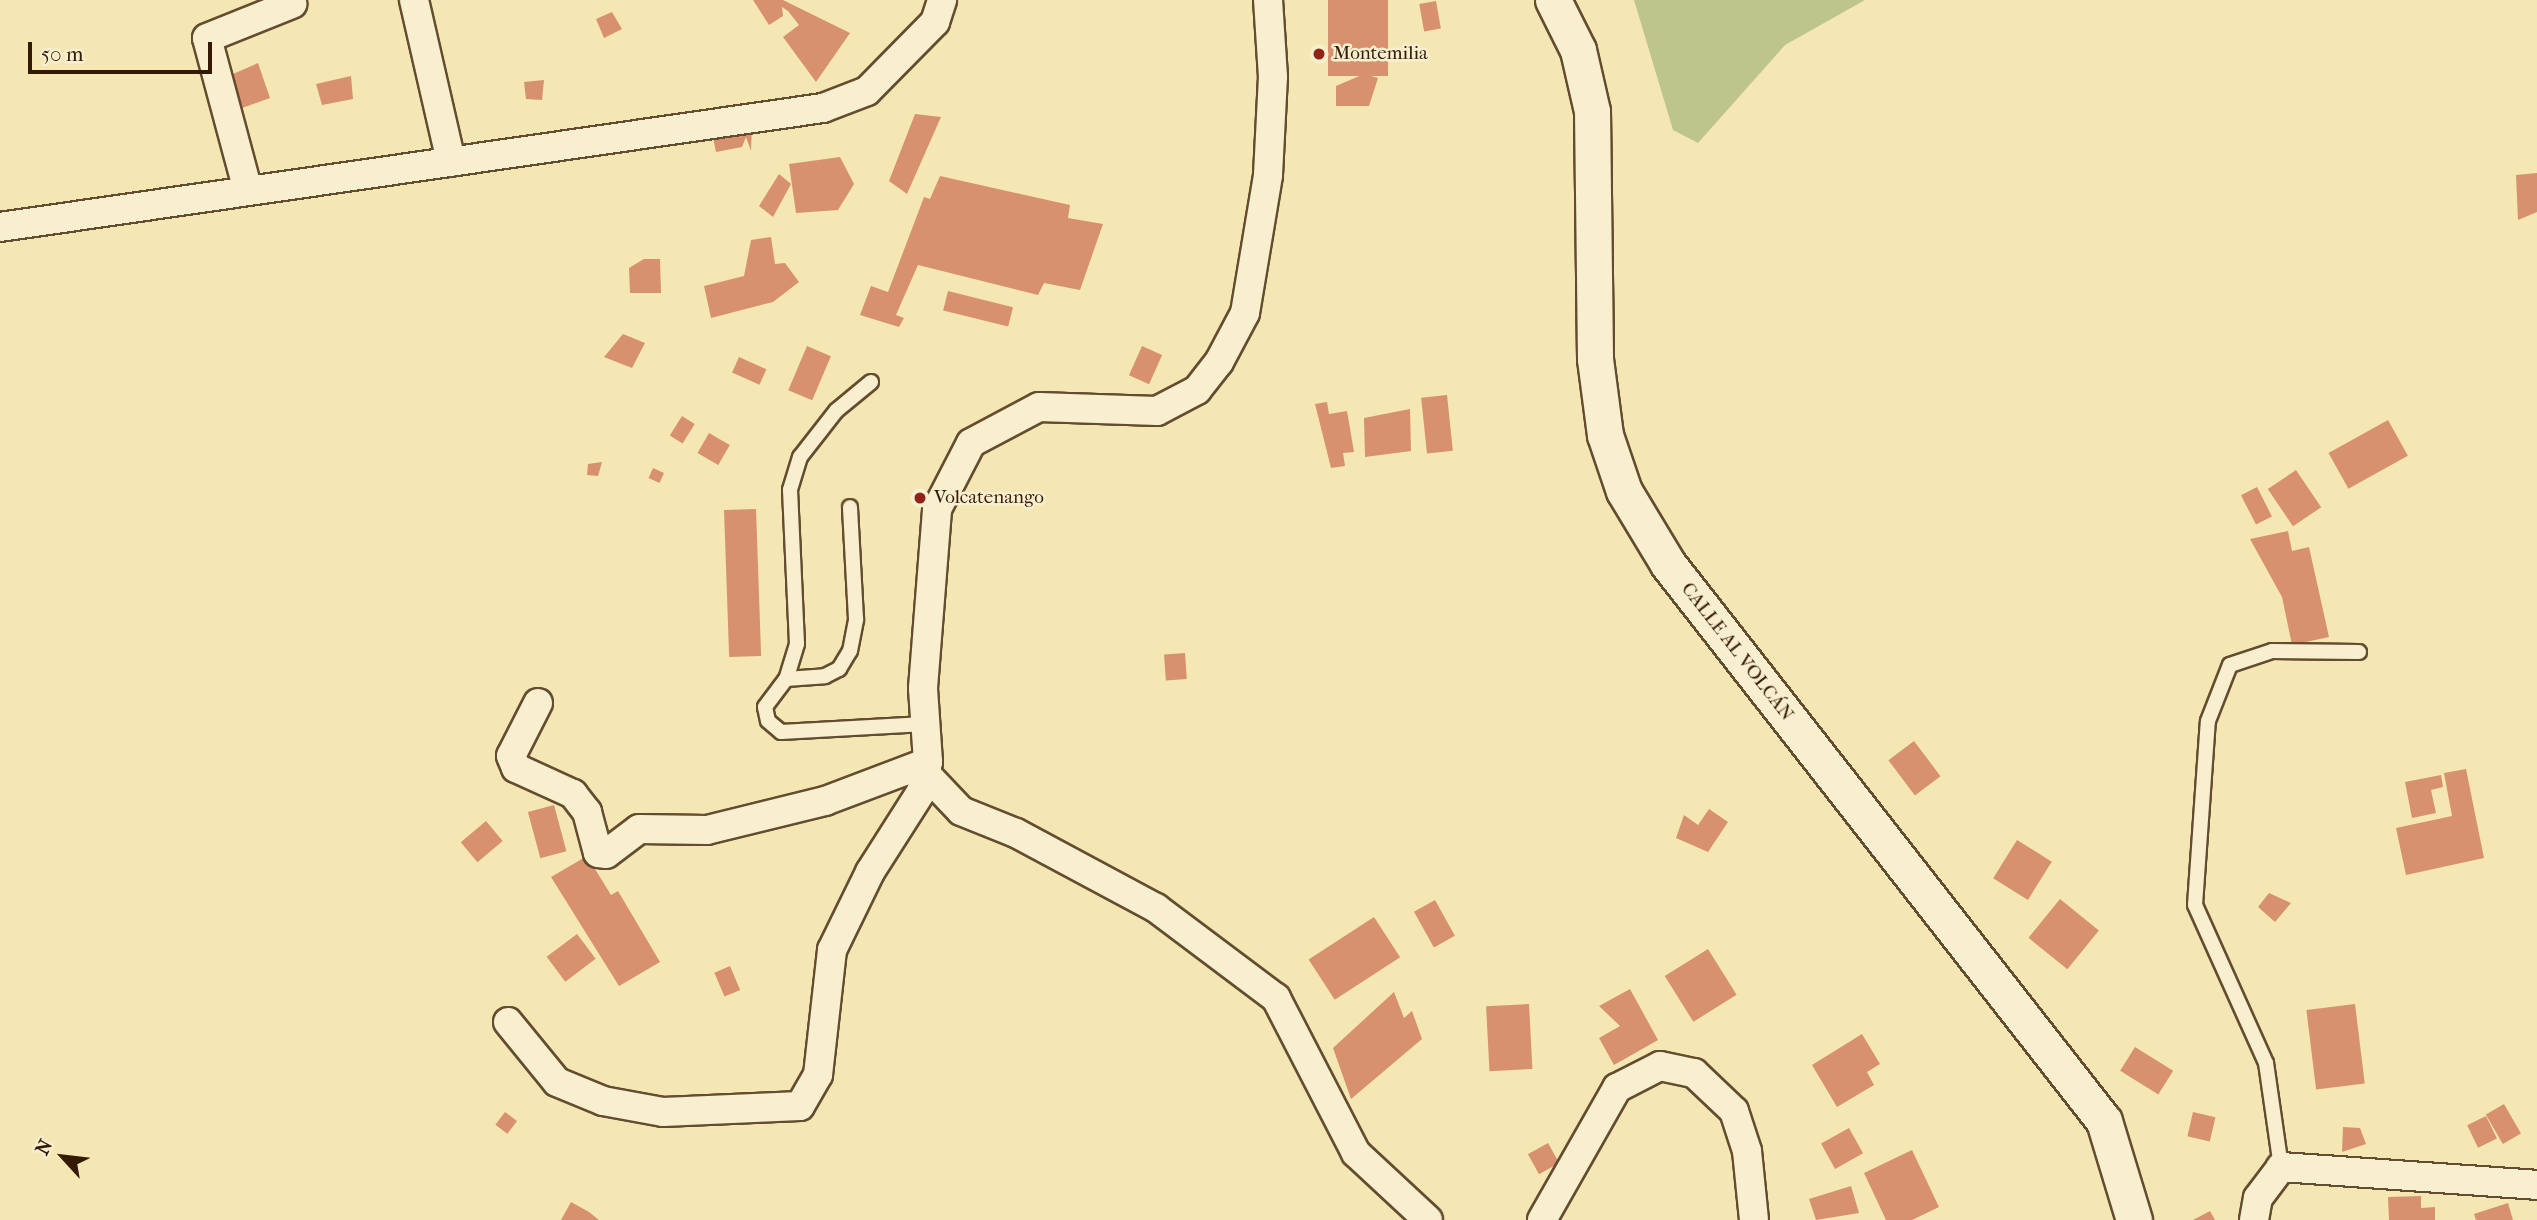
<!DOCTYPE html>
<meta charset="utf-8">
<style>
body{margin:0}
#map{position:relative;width:2537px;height:1220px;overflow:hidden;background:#f5e7b3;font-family:"IM FELL French Canon",serif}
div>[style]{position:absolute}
.green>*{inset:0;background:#bec58b}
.building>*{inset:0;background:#d7916e;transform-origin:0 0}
.roads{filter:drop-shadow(2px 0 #644c30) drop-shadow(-2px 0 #644c30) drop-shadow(0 2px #644c30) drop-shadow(0 -2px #644c30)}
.service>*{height:14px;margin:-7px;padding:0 7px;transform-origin:7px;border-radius:7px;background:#f8efce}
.minor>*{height:28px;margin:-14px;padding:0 14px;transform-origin:14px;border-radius:14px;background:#f8efce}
.tertiary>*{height:35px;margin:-17.5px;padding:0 17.5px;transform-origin:17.5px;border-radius:17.5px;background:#f8efce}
.dots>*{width:19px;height:19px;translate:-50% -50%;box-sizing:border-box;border:4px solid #f8efce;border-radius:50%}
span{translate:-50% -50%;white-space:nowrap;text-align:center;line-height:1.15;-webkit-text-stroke:5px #f8efce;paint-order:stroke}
.poi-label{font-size:19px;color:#341905}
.left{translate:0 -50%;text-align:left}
.street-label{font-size:19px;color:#341905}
.north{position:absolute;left:28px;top:1122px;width:70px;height:70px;-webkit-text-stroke:5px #f8efce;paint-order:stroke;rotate:297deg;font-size:19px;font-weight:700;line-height:28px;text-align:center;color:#341905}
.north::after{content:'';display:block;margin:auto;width:24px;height:32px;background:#341905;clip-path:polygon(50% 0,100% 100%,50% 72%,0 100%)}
.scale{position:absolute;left:28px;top:42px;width:184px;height:32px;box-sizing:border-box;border:4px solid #341905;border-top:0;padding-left:9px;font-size:21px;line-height:24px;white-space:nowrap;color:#341905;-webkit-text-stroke:5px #f8efce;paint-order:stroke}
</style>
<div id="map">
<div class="green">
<i style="clip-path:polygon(1634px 0,1865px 0,1785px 45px,1698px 143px,1673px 130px)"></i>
</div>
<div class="building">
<i style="clip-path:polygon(753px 0,783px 0,850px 33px,816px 82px,783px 37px,799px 25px,788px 11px,782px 7px,783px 16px,769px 25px)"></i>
<i style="left:1328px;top:0;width:60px;height:76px"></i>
<i style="left:1436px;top:1px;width:28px;height:17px;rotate:80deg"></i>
<i style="clip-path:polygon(612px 12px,622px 29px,604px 38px,596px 19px)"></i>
<i style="clip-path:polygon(258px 63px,270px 98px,242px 108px,233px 74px)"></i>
<i style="clip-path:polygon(1364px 74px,1378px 78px,1369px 106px,1336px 106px,1336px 86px)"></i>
<i style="clip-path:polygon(351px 76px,353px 99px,322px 105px,316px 84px)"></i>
<i style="clip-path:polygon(544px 80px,542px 100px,526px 99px,524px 82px)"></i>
<i style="clip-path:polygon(915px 114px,941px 117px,907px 194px,889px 181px)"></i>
<i style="clip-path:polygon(752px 125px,751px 151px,746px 137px,742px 147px,716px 152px,712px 133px)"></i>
<i style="clip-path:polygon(840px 157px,854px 184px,838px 210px,796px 213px,789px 164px)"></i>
<i style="clip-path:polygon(2537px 173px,2537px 212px,2518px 220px,2516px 175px)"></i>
<i style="clip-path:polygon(779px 174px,791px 184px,773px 217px,759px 206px)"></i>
<i style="clip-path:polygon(940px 176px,1070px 205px,1068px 218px,1103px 224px,1080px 290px,1044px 283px,1038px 295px,918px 265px,896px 315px,904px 318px,899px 327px,860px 315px,871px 286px,888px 292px,924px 197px,930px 199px)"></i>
<i style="clip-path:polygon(771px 237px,775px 264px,785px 263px,799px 282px,773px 302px,711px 318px,704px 286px,744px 276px,751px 240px)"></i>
<i style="clip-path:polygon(644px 259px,660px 259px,661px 293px,630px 293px,629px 268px)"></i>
<i style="left:948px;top:291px;width:67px;height:20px;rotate:14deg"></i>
<i style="clip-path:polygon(623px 334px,645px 343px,632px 368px,604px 357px)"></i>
<i style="left:807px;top:346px;width:26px;height:48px;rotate:23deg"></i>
<i style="left:1142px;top:346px;width:22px;height:32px;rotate:24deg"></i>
<i style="left:739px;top:357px;width:30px;height:17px;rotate:24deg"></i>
<i style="left:1447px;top:395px;width:56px;height:26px;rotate:84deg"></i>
<i style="clip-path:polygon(1327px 402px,1329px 414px,1347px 411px,1354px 452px,1343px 453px,1345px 466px,1331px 468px,1315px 404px)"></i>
<i style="clip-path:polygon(1410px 409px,1411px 451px,1365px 457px,1364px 418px)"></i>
<i style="left:682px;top:416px;width:15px;height:23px;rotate:32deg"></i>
<i style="left:2388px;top:420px;width:41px;height:68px;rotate:61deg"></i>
<i style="left:709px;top:433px;width:24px;height:23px;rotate:30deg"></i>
<i style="clip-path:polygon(602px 462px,598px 476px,587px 475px,588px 464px)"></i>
<i style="left:653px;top:468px;width:12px;height:11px;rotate:24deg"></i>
<i style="left:2296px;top:470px;width:45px;height:34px;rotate:56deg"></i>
<i style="left:2257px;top:487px;width:33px;height:18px;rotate:63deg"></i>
<i style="left:756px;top:509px;width:147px;height:32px;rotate:88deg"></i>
<i style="clip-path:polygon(2288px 531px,2292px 551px,2309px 547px,2329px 637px,2292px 645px,2282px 597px,2250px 539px)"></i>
<i style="left:1185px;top:653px;width:26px;height:21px;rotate:86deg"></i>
<i style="left:1914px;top:741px;width:44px;height:32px;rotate:53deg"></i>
<i style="clip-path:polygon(2466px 769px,2484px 858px,2406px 875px,2396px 828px,2452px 816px,2444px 773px)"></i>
<i style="clip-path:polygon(2441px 775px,2443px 787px,2431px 790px,2436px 813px,2412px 818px,2405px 782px)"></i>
<i style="left:554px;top:805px;width:48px;height:27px;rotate:75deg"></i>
<i style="clip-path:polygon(1709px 809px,1728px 822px,1708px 852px,1676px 838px,1684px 815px,1698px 825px)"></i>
<i style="left:486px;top:821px;width:26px;height:33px;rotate:50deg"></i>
<i style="left:2017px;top:840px;width:41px;height:45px;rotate:32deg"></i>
<i style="clip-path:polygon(587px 856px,611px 895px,618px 891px,660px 962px,619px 986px,551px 877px)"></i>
<i style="clip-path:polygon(2269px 893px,2291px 903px,2275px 922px,2258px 907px)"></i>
<i style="left:2060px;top:899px;width:50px;height:50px;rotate:39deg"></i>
<i style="left:1435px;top:900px;width:41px;height:24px;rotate:61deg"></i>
<i style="left:1374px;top:917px;width:48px;height:78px;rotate:57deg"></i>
<i style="left:577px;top:934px;width:31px;height:38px;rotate:53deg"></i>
<i style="left:1708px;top:949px;width:54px;height:51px;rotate:58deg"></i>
<i style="left:730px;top:966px;width:26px;height:17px;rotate:67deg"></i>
<i style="clip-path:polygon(1630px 989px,1658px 1040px,1614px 1065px,1599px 1038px,1620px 1026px,1599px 1006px)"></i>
<i style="clip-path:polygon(1394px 992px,1404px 1018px,1412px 1011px,1422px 1039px,1351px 1099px,1333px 1048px)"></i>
<i style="left:1529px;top:1004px;width:65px;height:43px;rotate:87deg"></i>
<i style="left:2355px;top:1004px;width:80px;height:49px;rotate:83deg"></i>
<i style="clip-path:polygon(1862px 1034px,1880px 1064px,1867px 1072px,1874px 1085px,1837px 1107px,1812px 1065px)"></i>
<i style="left:2135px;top:1047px;width:45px;height:28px;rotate:32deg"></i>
<i style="left:2504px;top:1104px;width:34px;height:21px;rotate:60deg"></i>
<i style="left:505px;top:1112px;width:15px;height:16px;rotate:37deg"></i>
<i style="left:2193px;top:1112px;width:23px;height:25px;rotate:13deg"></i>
<i style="left:2486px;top:1116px;width:25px;height:21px;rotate:64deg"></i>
<i style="clip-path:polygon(2343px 1127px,2360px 1128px,2366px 1144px,2342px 1152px)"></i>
<i style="left:1849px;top:1128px;width:29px;height:32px;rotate:61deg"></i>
<i style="left:1548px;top:1143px;width:23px;height:23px;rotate:61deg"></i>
<i style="clip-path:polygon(1912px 1150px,1939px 1207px,1912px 1220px,1886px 1220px,1864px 1173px)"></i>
<i style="clip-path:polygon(1851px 1186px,1859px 1213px,1816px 1220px,1809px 1199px)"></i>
<i style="clip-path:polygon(2421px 1196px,2421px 1208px,2435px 1207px,2435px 1220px,2389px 1220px,2388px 1197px)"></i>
<i style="clip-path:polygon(571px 1202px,589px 1212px,599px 1220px,561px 1220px)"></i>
<i style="clip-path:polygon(2508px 1203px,2513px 1220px,2476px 1220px,2474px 1214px)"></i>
<i style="clip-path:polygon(2210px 1211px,2215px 1220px,2193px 1220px)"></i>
</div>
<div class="roads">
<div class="service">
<i style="left:871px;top:382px;width:45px;rotate:140.4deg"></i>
<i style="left:836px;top:411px;width:58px;rotate:128deg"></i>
<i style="left:800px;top:457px;width:34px;rotate:107deg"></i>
<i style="left:790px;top:490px;width:154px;rotate:87.4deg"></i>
<i style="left:797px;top:644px;width:37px;rotate:107deg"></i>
<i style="left:786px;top:679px;width:35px;rotate:127deg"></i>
<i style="left:765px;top:707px;width:14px;rotate:78deg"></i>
<i style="left:768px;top:721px;width:17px;rotate:40deg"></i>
<i style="left:781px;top:732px;width:144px;rotate:-3.2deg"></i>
<i style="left:786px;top:679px;width:39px;rotate:-4deg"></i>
<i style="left:825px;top:676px;width:16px;rotate:-27deg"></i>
<i style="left:839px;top:669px;width:21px;rotate:-59deg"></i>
<i style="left:850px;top:651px;width:33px;rotate:-79deg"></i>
<i style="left:856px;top:619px;width:112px;rotate:-93.1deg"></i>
<i style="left:2281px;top:1167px;width:105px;rotate:-98.2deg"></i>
<i style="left:2266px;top:1063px;width:173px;rotate:-114.2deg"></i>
<i style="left:2195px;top:905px;width:184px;rotate:-86deg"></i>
<i style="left:2208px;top:721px;width:60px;rotate:-68.6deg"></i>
<i style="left:2230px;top:665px;width:44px;rotate:-18.4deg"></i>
<i style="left:2272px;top:651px;width:87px;rotate:0.7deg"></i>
</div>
<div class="minor">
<i style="left:414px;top:0;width:166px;rotate:77.1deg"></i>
<i style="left:248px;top:191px;width:158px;rotate:-105deg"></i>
<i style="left:207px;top:38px;width:92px;rotate:-21.8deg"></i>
<i style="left:0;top:227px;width:832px;rotate:-8.23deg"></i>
<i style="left:823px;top:108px;width:47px;rotate:-21.1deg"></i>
<i style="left:867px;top:91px;width:97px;rotate:-45.4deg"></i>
<i style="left:935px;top:22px;width:23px;rotate:-72deg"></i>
<i style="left:538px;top:703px;width:59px;rotate:117deg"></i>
<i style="left:511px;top:756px;width:13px;rotate:67deg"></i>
<i style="left:516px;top:768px;width:63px;rotate:24.5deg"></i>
<i style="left:573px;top:794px;width:23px;rotate:52deg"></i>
<i style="left:587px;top:812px;width:42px;rotate:75deg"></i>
<i style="left:598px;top:853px;width:8px;rotate:7deg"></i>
<i style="left:606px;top:854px;width:41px;rotate:-37.1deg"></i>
<i style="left:639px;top:829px;width:68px;rotate:0.8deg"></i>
<i style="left:707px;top:830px;width:122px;rotate:-13.8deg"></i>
<i style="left:825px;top:801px;width:110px;rotate:-20.7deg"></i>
<i style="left:925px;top:773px;width:52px;rotate:46.5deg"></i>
<i style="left:961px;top:811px;width:59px;rotate:21.8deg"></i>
<i style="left:1016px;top:833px;width:159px;rotate:28.2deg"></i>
<i style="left:1156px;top:908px;width:150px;rotate:36.9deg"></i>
<i style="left:1276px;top:998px;width:174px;rotate:62.7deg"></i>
<i style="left:1356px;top:1153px;width:98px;rotate:42.9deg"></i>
<i style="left:508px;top:1022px;width:77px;rotate:50.8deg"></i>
<i style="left:557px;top:1082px;width:50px;rotate:22.4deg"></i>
<i style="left:603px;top:1101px;width:61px;rotate:10.4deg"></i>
<i style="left:663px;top:1112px;width:137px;rotate:-2.5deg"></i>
<i style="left:800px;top:1106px;width:36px;rotate:-60deg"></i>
<i style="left:818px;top:1075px;width:126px;rotate:-83.6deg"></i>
<i style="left:832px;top:950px;width:87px;rotate:-64deg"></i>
<i style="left:870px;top:872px;width:95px;rotate:-57.5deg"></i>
<i style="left:921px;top:792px;width:31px;rotate:-77deg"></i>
<i style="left:928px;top:762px;width:74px;rotate:-93.9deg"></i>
<i style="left:923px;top:688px;width:180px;rotate:-85.5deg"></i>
<i style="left:937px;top:509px;width:74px;rotate:-62.7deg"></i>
<i style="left:971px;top:443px;width:77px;rotate:-27.9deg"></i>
<i style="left:1039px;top:407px;width:118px;rotate:1.9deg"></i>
<i style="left:1157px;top:411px;width:45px;rotate:-27.7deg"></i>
<i style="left:1197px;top:390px;width:36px;rotate:-52deg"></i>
<i style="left:1219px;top:362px;width:55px;rotate:-62deg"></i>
<i style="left:1245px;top:313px;width:140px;rotate:-80.5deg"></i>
<i style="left:1268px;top:175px;width:98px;rotate:-87.1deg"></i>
<i style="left:1273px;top:77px;width:77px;rotate:-93.7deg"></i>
<i style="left:1542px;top:1220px;width:152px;rotate:-60.4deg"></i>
<i style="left:1617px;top:1088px;width:48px;rotate:-27.1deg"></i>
<i style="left:1660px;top:1066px;width:35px;rotate:12deg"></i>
<i style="left:1694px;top:1073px;width:55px;rotate:43.5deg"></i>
<i style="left:1734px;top:1111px;width:42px;rotate:72deg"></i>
<i style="left:1747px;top:1151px;width:69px;rotate:84.2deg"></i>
<i style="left:2254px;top:1220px;width:22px;rotate:-80deg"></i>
<i style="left:2258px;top:1198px;width:39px;rotate:-53deg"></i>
<i style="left:2281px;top:1167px;width:257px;rotate:4deg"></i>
</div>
<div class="tertiary">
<i style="left:1553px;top:0;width:56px;rotate:63.4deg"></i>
<i style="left:1578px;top:50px;width:63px;rotate:77.1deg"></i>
<i style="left:1592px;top:111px;width:248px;rotate:89.3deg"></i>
<i style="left:1595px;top:359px;width:77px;rotate:82.5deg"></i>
<i style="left:1605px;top:435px;width:59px;rotate:71.3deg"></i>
<i style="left:1624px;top:491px;width:85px;rotate:58.9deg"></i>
<i style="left:1668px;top:564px;width:707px;rotate:51.95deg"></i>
<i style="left:2104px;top:1121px;width:103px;rotate:73.1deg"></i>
</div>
</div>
<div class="dots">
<i style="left:1319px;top:54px;background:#8f2418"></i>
<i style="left:920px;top:498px;background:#8f2418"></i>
</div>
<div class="poi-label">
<span class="left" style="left:1333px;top:54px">Montemilia</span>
<span class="left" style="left:934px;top:498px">Volcatenango</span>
</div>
<div class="street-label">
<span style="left:1737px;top:652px;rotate:52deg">CALLE AL VOLCÁN</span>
</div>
<div class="north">N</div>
<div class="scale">50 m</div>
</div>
